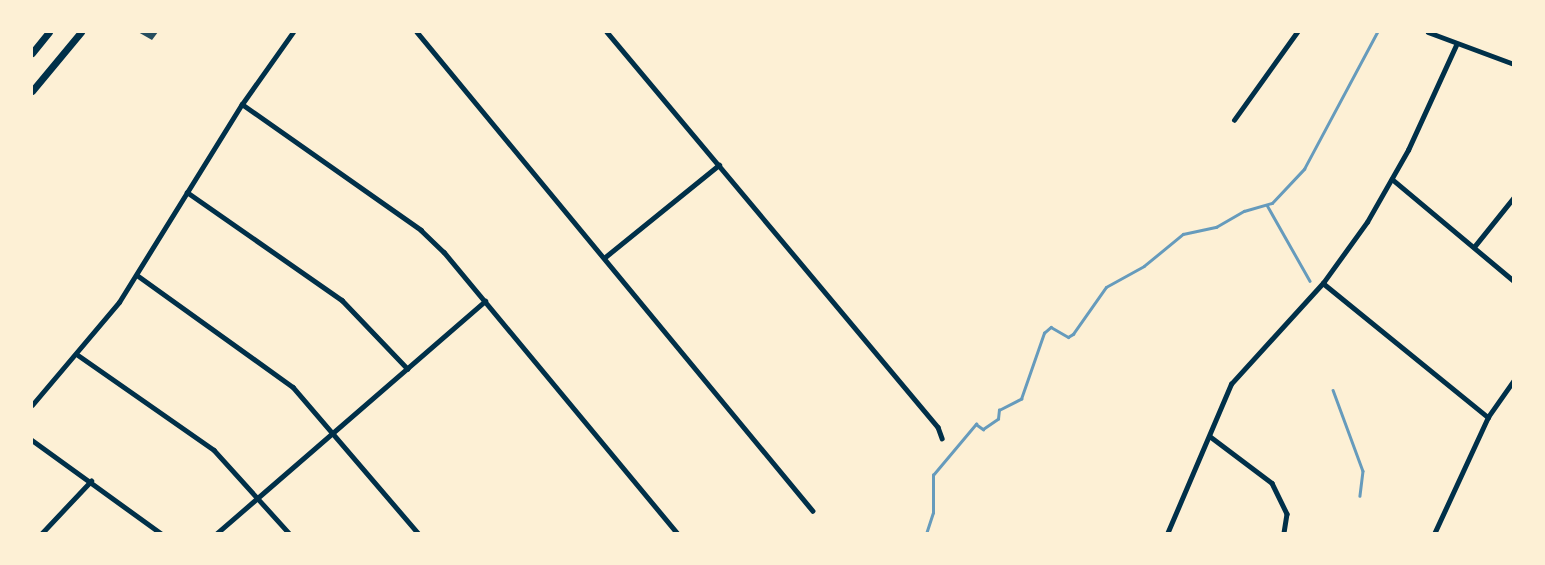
<!DOCTYPE html>
<style>
body{margin:0}
#map{position:relative;width:1545px;height:565px;overflow:hidden;background:#fdf0d5;font-family:"DM Sans",sans-serif}
div>[style]{position:absolute}
.stream>*{height:2.5px;margin:-1.25px;padding:0 1.25px;transform-origin:1.25px;border-radius:1.25px;background:#669bbc}
.building>*{inset:0;background:#264d5e}
.minor>*{height:4.5px;margin:-2.25px;padding:0 2.25px;transform-origin:2.25px;border-radius:2.25px;background:#003049}
.tertiary>*{height:5px;margin:-2.5px;padding:0 2.5px;transform-origin:2.5px;border-radius:2.5px;background:#003049}
.primary>*{height:7px;margin:-3.5px;padding:0 3.5px;transform-origin:3.5px;border-radius:3.5px;background:#003049}
span{translate:-50% -50%;white-space:nowrap;text-align:center;line-height:1.15;-webkit-text-stroke:5px #fdf0d5;paint-order:stroke}
.frame{position:absolute;inset:0;border:33px solid #fdf0d5;pointer-events:none}
</style>
<div id="map">
<div class="stream">
<i style="left:1267px;top:205px;width:87px;rotate:60.5deg"></i>
<i style="left:1333px;top:390px;width:86px;rotate:69.7deg"></i>
<i style="left:1363px;top:471px;width:25px;rotate:97deg"></i>
<i style="left:926px;top:534px;width:22px;rotate:-72deg"></i>
<i style="left:933px;top:513px;width:38px;rotate:-90deg"></i>
<i style="left:933px;top:475px;width:67px;rotate:-49.9deg"></i>
<i style="left:976px;top:424px;width:9px;rotate:36deg"></i>
<i style="left:983px;top:429px;width:18px;rotate:-34deg"></i>
<i style="left:998px;top:419px;width:9px;rotate:-84deg"></i>
<i style="left:999px;top:410px;width:25px;rotate:-27deg"></i>
<i style="left:1021px;top:399px;width:70px;rotate:-70.8deg"></i>
<i style="left:1044px;top:333px;width:9px;rotate:-41deg"></i>
<i style="left:1051px;top:327px;width:20px;rotate:30deg"></i>
<i style="left:1068px;top:337px;width:6px;rotate:-31deg"></i>
<i style="left:1073px;top:334px;width:57px;rotate:-54.9deg"></i>
<i style="left:1106px;top:287px;width:43px;rotate:-28.9deg"></i>
<i style="left:1144px;top:266px;width:50px;rotate:-39.4deg"></i>
<i style="left:1183px;top:234px;width:34px;rotate:-12deg"></i>
<i style="left:1216px;top:227px;width:32px;rotate:-30deg"></i>
<i style="left:1244px;top:211px;width:29px;rotate:-16deg"></i>
<i style="left:1272px;top:203px;width:47px;rotate:-46.7deg"></i>
<i style="left:1304px;top:169px;width:155px;rotate:-61.9deg"></i>
</div>
<div class="building">
<i style="clip-path:polygon(138px 32px,158px 32px,152px 40px)"></i>
</div>
<div class="minor">
<i style="left:417px;top:32px;width:621px;rotate:50.42deg"></i>
<i style="left:607px;top:32px;width:515px;rotate:50.04deg"></i>
<i style="left:938px;top:427px;width:12px;rotate:70deg"></i>
<i style="left:1428px;top:32px;width:92px;rotate:20.4deg"></i>
<i style="left:242px;top:104px;width:219px;rotate:35.1deg"></i>
<i style="left:421px;top:230px;width:32px;rotate:44deg"></i>
<i style="left:444px;top:252px;width:366px;rotate:50.3deg"></i>
<i style="left:1234px;top:120px;width:108px;rotate:-54.4deg"></i>
<i style="left:1392px;top:179px;width:159px;rotate:39.9deg"></i>
<i style="left:187px;top:192px;width:189px;rotate:34.9deg"></i>
<i style="left:342px;top:300px;width:95px;rotate:46.3deg"></i>
<i style="left:1474px;top:247px;width:64px;rotate:-51.3deg"></i>
<i style="left:604px;top:258px;width:148px;rotate:-39deg"></i>
<i style="left:137px;top:275px;width:192px;rotate:35.7deg"></i>
<i style="left:293px;top:387px;width:194px;rotate:49.4deg"></i>
<i style="left:1323px;top:283px;width:213px;rotate:39.1deg"></i>
<i style="left:78px;top:355px;width:166px;rotate:34.9deg"></i>
<i style="left:214px;top:450px;width:113px;rotate:47.9deg"></i>
<i style="left:1211px;top:437px;width:76px;rotate:37deg"></i>
<i style="left:1272px;top:483px;width:34px;rotate:64deg"></i>
<i style="left:1287px;top:514px;width:20px;rotate:99deg"></i>
<i style="left:32px;top:440px;width:160px;rotate:35.9deg"></i>
<i style="left:41px;top:534px;width:73px;rotate:-46.7deg"></i>
<i style="left:216px;top:534px;width:356px;rotate:-40.9deg"></i>
<i style="left:1167px;top:534px;width:163px;rotate:-66.9deg"></i>
<i style="left:1231px;top:384px;width:137px;rotate:-47.7deg"></i>
<i style="left:1323px;top:283px;width:75px;rotate:-54.2deg"></i>
<i style="left:1367px;top:222px;width:83px;rotate:-60.3deg"></i>
<i style="left:1408px;top:150px;width:115px;rotate:-65.4deg"></i>
<i style="left:1434px;top:534px;width:129px;rotate:-65.2deg"></i>
<i style="left:1488px;top:417px;width:45px;rotate:-54.9deg"></i>
</div>
<div class="tertiary">
<i style="left:32px;top:405px;width:135px;rotate:-49.8deg"></i>
<i style="left:119px;top:302px;width:233px;rotate:-58.2deg"></i>
<i style="left:242px;top:104px;width:88px;rotate:-54.7deg"></i>
</div>
<div class="primary">
<i style="left:32px;top:53px;width:27px;rotate:-51deg"></i>
<i style="left:32px;top:91px;width:77px;rotate:-50.3deg"></i>
</div>
<div class="frame"></div>
</div>
